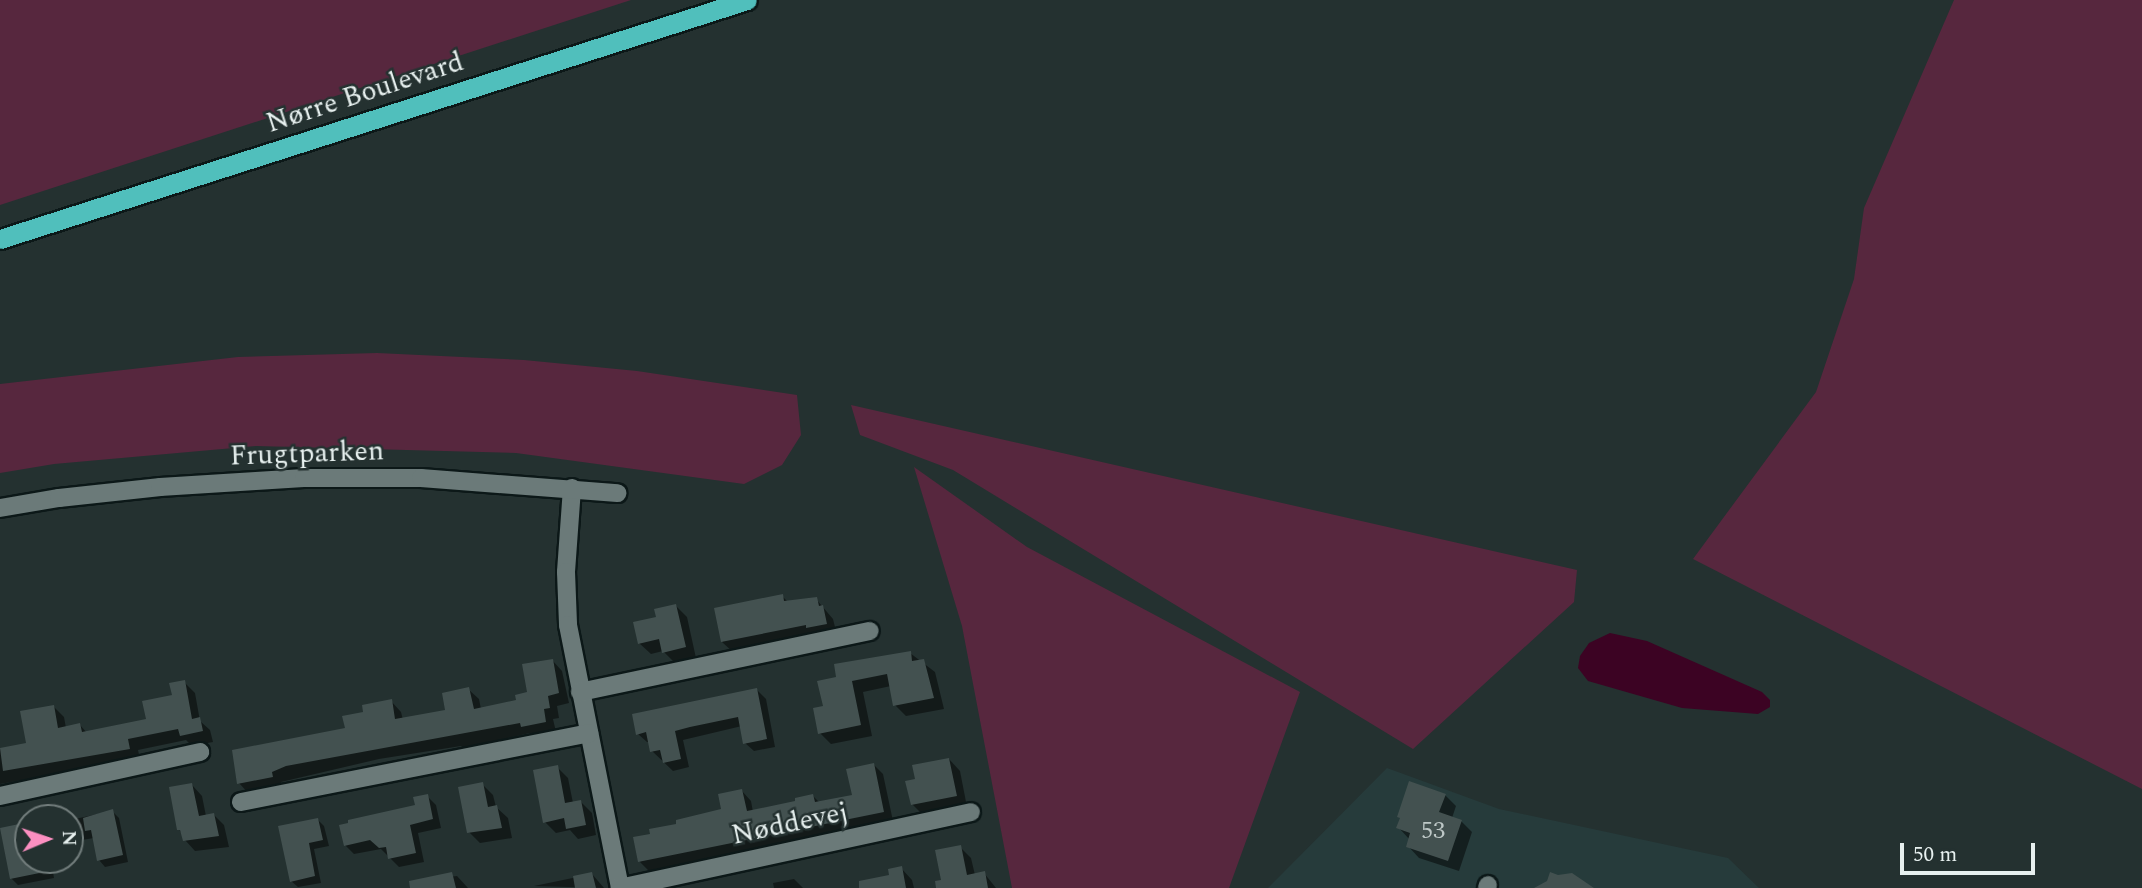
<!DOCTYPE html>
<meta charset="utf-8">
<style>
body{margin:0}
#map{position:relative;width:2142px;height:888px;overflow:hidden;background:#243130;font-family:Spectral,serif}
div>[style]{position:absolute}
.built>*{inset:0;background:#263b3b}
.green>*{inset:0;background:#57273e}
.water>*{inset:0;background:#3c0323}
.shadow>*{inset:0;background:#0007}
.building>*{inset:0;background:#435150}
.roads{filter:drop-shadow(2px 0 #0c1818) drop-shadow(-2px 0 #0c1818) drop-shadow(0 2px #0c1818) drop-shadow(0 -2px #0c1818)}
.minor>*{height:18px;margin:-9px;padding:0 9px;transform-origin:9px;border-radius:9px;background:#6b7a79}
.tertiary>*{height:18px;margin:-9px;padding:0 9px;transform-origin:9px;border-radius:9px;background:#6b7a79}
.trunk>*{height:19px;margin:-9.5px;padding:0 9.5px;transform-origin:9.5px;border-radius:9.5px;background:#50bfbc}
span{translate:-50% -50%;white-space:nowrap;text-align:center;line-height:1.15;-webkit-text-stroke:5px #243130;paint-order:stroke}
.number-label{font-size:24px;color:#bec8c7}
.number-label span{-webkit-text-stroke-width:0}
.street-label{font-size:28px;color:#e7f0ef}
.north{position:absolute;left:14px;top:804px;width:70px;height:70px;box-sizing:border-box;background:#243130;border:2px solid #727d7c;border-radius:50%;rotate:88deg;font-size:19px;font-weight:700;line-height:28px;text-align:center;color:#e7f0ef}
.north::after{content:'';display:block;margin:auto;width:24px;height:32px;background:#fc8fc1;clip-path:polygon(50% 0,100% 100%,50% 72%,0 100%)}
.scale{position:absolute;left:1900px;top:843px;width:135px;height:32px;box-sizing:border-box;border:4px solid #e7f0ef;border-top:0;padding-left:9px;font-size:21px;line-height:24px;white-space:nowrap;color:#e7f0ef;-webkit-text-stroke:5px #243130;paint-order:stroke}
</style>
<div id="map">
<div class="built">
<i style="clip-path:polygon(1387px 768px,1499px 809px,1728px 858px,1759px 888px,1268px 888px)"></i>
</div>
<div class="green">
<i style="clip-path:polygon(0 0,631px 0,0 205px)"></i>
<i style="clip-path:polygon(1954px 0,2142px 0,2142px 789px,1693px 559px,1816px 392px,1854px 279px,1864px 208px)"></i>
<i style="clip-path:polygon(377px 353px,524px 360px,637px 371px,797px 395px,801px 435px,782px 465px,744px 484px,516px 453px,256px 446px,54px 464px,0 473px,0 384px,238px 357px)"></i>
<i style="clip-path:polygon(851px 405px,1577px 570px,1574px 602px,1413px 749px,953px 470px,860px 435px)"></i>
<i style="clip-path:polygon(914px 467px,1027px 547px,1300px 692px,1229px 888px,1012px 888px,962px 626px)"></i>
</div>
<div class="water">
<i style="clip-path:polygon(1610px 633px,1647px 641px,1762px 692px,1770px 700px,1770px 707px,1758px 714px,1682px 708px,1588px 681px,1578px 668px,1580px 656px,1589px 643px)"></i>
</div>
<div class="shadow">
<i style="clip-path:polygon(782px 596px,788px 602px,816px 599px,833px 619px,837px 635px,734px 653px,722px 642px)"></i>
<i style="clip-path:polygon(676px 606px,687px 617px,696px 658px,675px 663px,663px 651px,651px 654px,639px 643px,658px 619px)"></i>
<i style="clip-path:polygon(910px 653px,935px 672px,944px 709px,906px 716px,895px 705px,891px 686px,863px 692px,872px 736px,831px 744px,820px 733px,825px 707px,838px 678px)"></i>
<i style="clip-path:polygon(552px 660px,562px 671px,569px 703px,557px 706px,559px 718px,553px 719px,556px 732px,533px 736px,530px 733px,463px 748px,461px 746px,379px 759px,281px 782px,282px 787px,249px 794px,239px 783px,347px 729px,365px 713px,391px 701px,401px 712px,403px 720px,447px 711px,468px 689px,479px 699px,481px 709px,518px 702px,529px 694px)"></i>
<i style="clip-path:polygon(184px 682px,195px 693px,200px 721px,210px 730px,213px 742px,192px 746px,186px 740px,138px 750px,140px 759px,0 784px,0 749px,28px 744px,53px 706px,64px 717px,66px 728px,80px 725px,87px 733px,148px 721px)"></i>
<i style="clip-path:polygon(757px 690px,766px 699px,775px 747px,754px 751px,745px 743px,742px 726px,683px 740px,689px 767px,673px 771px,652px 751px,650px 742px,647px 742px,638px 734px)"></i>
<i style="clip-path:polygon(949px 759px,960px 771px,967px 807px,924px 816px,912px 804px,917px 780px)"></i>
<i style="clip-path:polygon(874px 765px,883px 774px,893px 821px,649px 871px,640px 862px,652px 835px,723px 810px,742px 791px,751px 801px,753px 812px,797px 803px,813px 796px,820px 803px,854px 797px)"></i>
<i style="clip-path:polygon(557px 767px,568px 778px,573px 803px,581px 802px,592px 813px,596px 835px,578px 839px,570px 830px,556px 833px,545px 822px)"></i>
<i style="clip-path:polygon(482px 784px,493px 795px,496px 807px,508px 818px,512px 838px,480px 843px,469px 832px)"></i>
<i style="clip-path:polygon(192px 785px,202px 796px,206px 816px,214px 815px,224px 825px,229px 847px,195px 851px,185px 840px,179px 829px)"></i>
<i style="clip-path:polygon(1445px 795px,1456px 806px,1452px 818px,1461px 821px,1472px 832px,1459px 871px,1419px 858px,1408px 846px,1410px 840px,1399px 828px)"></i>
<i style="clip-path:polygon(427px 796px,436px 805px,441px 828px,418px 833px,424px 862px,399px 867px,381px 849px,354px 854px,345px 845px,417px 807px)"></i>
<i style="clip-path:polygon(112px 811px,119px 818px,128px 862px,105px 867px,99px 860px,94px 838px,70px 842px,70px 820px)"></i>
<i style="clip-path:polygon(318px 820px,324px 826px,329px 846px,314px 849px,321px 883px,298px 887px,291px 881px)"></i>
<i style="clip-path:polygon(24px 825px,28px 829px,28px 860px,51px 860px,54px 878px,18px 885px,11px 878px)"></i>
<i style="clip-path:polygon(960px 847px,971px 858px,975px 875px,984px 873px,996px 888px,944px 888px)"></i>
<i style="clip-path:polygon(901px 868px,912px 880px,914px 888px,859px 888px,859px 883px,891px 876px)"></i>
<i style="clip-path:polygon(592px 874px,604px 888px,534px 886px)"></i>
<i style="clip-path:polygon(457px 876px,468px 888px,433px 888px,431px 879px)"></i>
<i style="clip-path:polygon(794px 879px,803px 888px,774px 888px,773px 883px)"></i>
</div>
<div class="building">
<i style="clip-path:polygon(783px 594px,784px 601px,817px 597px,819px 606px,823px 605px,827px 624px,806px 628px,806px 625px,721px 642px,714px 608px)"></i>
<i style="clip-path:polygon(676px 604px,686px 647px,662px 653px,659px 639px,638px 644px,633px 622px,656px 617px,654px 609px)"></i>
<i style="clip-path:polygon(911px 651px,912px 661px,924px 659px,934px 698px,893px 706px,887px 674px,852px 681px,861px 725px,818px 734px,813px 708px,823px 706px,817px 681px,836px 677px,834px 664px)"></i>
<i style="clip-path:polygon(553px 659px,559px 693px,548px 696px,550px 708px,544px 709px,546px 722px,521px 727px,520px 723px,286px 766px,272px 772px,273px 777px,237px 784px,232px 750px,345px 728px,342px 716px,363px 712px,362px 705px,392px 699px,395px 719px,445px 710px,442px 693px,469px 687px,474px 709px,516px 700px,515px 695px,527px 692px,522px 664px)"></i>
<i style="clip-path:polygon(185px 680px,192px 719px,200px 717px,203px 731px,180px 736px,178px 729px,128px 739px,130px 749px,3px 771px,0 748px,26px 743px,20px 711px,54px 705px,58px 728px,80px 723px,82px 732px,146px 719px,142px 701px,172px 695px,169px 683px)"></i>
<i style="clip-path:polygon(757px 688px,767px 739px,743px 744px,738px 717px,690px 727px,675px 731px,681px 759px,663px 763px,660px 750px,650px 752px,646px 732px,636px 735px,632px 714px)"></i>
<i style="clip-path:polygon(949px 758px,957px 796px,911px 805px,905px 781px,915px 779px,912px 765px)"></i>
<i style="clip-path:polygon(874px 763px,884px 812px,638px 862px,633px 837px,650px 834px,649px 829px,676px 824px,676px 820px,721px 809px,718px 794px,742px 789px,747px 811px,795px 801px,795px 798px,813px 794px,815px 802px,852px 795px,846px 769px)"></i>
<i style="clip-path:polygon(558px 765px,565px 803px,581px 800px,586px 825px,566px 829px,564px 818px,543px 823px,533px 770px)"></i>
<i style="clip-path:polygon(1409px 781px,1446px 794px,1439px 812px,1462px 820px,1448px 861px,1406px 847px,1410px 833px,1396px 828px,1400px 818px,1397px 817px)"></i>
<i style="clip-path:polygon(483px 782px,488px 807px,497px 805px,502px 828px,467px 833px,458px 787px)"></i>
<i style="clip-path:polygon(192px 783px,199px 816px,214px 813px,219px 836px,183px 841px,180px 830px,177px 830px,169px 787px)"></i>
<i style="clip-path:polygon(428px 794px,433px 819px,410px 825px,416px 853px,388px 859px,386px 847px,379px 848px,370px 840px,344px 846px,339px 825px,348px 823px,348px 820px,415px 805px,413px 797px)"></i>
<i style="clip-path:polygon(113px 809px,123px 855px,97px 861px,91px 830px,85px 831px,83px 818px)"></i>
<i style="clip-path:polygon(318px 818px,323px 840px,309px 843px,315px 876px,290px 882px,278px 826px)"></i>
<i style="clip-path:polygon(24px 823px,28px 860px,68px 860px,69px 867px,10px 879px,0 828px)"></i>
<i style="clip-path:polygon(961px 845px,967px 875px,985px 871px,988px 888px,936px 888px,935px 881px,941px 880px,935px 850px)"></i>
<i style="clip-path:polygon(902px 866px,906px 888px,859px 888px,859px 881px,889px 875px,888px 869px)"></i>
<i style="clip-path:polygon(452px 872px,456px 888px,410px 888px,409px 881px)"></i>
<i style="clip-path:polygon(592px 872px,596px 888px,575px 888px,573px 876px)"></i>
<i style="clip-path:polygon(1550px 872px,1558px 875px,1572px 873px,1594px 888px,1534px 888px,1547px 881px)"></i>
</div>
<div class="roads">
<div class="minor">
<i style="left:572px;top:488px;width:84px;rotate:94.1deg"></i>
<i style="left:566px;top:572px;width:53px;rotate:87.8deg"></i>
<i style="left:568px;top:625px;width:268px;rotate:78.8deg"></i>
<i style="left:580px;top:692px;width:296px;rotate:-11.9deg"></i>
<i style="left:0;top:796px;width:205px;rotate:-12.4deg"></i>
<i style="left:241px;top:802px;width:355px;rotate:-11.2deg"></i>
<i style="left:620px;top:888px;width:359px;rotate:-12.2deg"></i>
<i style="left:1487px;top:888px;width:3px;rotate:-72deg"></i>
</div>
<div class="tertiary">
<i style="left:0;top:508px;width:60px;rotate:-9.6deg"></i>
<i style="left:59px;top:498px;width:102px;rotate:-6.2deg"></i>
<i style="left:160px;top:487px;width:144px;rotate:-3.6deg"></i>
<i style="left:304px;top:478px;width:117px"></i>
<i style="left:421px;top:478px;width:197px;rotate:4.4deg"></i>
</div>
<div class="trunk">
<i style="left:0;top:239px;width:784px;rotate:-17.74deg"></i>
</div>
</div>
<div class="number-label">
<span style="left:1433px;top:832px">53</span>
</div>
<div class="street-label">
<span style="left:365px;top:93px;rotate:-18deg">Nørre Boulevard</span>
<span style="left:307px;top:454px;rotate:-2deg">Frugtparken</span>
<span style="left:790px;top:824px;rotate:-12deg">Nøddevej</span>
</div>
<div class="north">N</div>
<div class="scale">50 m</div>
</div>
